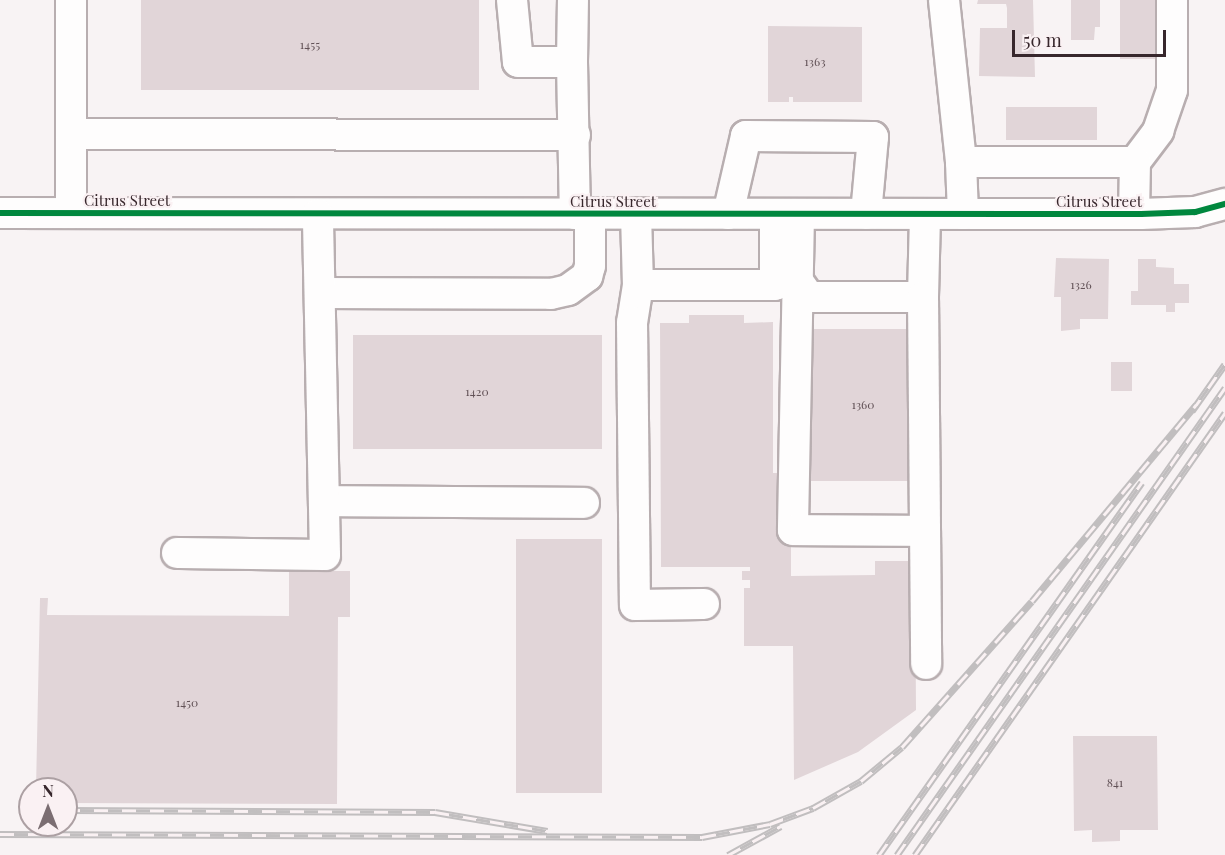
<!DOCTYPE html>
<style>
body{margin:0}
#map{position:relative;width:1225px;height:855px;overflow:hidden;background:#f8f3f4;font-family:"Playfair Display",serif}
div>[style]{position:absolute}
.building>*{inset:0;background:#e1d5d8;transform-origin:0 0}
.roads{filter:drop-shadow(2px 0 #b8aeb0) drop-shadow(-2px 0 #b8aeb0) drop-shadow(0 2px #b8aeb0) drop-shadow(0 -2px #b8aeb0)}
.minor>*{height:30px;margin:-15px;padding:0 15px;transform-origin:15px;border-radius:15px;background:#fefdfd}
.rail>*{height:7px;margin-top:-3.5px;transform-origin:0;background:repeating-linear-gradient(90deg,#faf1f3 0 14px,#c1bebf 0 28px);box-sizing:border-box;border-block:2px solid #c1bebf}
.cycleway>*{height:6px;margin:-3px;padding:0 3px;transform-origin:3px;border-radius:3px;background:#00873e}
span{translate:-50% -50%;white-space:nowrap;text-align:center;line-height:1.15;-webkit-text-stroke:4.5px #faf1f3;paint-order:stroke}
.number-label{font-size:12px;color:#625257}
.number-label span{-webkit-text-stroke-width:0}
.street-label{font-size:15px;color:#37272c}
.north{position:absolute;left:18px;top:777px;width:60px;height:60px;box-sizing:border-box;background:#faf1f3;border:2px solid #aca0a3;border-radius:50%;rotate:0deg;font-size:16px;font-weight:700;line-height:24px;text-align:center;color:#37272c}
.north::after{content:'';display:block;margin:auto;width:21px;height:27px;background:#7b6e72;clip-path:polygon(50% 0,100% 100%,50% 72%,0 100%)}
.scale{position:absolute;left:1012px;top:30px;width:154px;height:27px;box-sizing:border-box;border:3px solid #37272c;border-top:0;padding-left:8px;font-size:18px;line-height:21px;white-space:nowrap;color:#37272c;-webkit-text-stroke:4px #faf1f3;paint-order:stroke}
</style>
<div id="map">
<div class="building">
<i style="left:141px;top:0;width:338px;height:90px"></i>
<i style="clip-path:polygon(978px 0,1033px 0,1035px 77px,979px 76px,980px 28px,1007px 28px,1007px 8px,1006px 4px,977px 4px)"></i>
<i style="clip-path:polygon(1071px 0,1100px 0,1100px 27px,1095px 27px,1094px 40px,1071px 40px)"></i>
<i style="left:1120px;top:0;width:38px;height:59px"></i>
<i style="clip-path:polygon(768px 26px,862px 27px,862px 102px,793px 102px,793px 97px,789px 97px,789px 102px,768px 102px)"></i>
<i style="left:1006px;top:107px;width:91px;height:33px"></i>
<i style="clip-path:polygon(1056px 258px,1109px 259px,1108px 319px,1080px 319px,1080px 329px,1061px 331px,1061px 297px,1054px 297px)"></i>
<i style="clip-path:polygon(1138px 259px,1156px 259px,1156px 267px,1174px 268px,1174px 284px,1189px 284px,1189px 303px,1175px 303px,1175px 312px,1166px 312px,1166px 305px,1131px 305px,1131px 291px,1138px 291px)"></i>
<i style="clip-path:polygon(689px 315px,744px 315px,744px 323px,773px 322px,773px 473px,791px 473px,791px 576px,875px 575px,875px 561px,915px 561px,916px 710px,858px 752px,794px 780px,793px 646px,744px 646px,744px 588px,750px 588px,750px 580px,742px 580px,742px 571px,750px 571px,750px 567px,661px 567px,660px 323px,689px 323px)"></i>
<i style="left:810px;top:329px;width:105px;height:152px"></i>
<i style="left:353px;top:335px;width:249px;height:114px"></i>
<i style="left:1111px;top:362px;width:21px;height:29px"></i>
<i style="left:516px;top:539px;width:86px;height:254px"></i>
<i style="clip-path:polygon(289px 571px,350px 571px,350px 617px,338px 617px,337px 804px,66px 803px,66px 789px,36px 789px,40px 598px,48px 598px,47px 615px,289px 616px)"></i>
<i style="clip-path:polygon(1073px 736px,1157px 736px,1158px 830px,1120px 830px,1120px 841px,1092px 842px,1092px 830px,1074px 831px)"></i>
</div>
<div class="roads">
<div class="minor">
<i style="left:71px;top:0;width:213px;rotate:90deg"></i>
<i style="left:512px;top:0;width:62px;rotate:84.5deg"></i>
<i style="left:518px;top:62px;width:54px"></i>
<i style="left:572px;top:62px;width:152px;rotate:88.9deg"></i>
<i style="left:944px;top:0;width:163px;rotate:84deg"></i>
<i style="left:572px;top:62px;width:62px;rotate:-89.1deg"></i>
<i style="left:71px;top:134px;width:504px;rotate:0.11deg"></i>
<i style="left:1135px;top:162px;width:39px;rotate:-53deg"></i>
<i style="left:1158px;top:131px;width:43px;rotate:-71.1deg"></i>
<i style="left:1172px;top:90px;width:90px;rotate:-90deg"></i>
<i style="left:0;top:213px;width:1141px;rotate:0.05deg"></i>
<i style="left:1141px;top:214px;width:54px;rotate:-2.1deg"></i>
<i style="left:1195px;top:212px;width:31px;rotate:-15deg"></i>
<i style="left:636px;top:214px;width:71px;rotate:88.4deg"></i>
<i style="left:638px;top:285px;width:137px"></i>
<i style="left:775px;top:285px;width:71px;rotate:-90deg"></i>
<i style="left:728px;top:214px;width:80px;rotate:-77deg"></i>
<i style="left:746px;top:136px;width:127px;rotate:0.5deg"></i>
<i style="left:873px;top:137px;width:77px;rotate:95.2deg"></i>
<i style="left:799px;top:214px;width:316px;rotate:91.1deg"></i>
<i style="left:793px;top:530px;width:132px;rotate:0.4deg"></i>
<i style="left:963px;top:214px;width:52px;rotate:-92.2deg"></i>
<i style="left:961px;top:162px;width:174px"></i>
<i style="left:1135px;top:162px;width:52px;rotate:91.1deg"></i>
<i style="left:800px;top:284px;width:16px;rotate:55deg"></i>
<i style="left:809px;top:297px;width:114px"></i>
<i style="left:923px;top:297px;width:83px;rotate:-88.6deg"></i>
<i style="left:638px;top:285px;width:37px;rotate:99deg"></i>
<i style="left:632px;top:322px;width:283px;rotate:89.4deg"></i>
<i style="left:635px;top:605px;width:69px;rotate:-0.8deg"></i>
<i style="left:320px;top:293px;width:231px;rotate:0.2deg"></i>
<i style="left:551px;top:294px;width:17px;rotate:-13deg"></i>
<i style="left:568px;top:290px;width:24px;rotate:-36deg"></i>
<i style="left:587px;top:276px;width:10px;rotate:-73deg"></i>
<i style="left:590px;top:266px;width:52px;rotate:-90deg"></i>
<i style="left:923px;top:297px;width:367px;rotate:89.5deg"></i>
<i style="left:324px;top:501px;width:260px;rotate:0.4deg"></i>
<i style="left:177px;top:553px;width:148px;rotate:0.8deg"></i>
<i style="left:325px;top:555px;width:341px;rotate:-91.2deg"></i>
</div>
</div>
<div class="rail">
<i style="left:1192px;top:411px;width:57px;rotate:-54.9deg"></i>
<i style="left:66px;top:810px;width:369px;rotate:0.3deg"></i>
<i style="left:435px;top:812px;width:114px;rotate:9.6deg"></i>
<i style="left:0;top:834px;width:702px;rotate:0.24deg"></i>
<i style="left:702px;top:837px;width:69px;rotate:-10.8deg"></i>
<i style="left:770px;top:824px;width:46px;rotate:-20.4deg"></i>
<i style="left:813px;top:808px;width:55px;rotate:-29.4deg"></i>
<i style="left:861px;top:781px;width:53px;rotate:-39.7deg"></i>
<i style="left:902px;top:747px;width:195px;rotate:-48.3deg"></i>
<i style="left:1032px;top:601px;width:256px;rotate:-50.1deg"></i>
<i style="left:728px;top:855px;width:60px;rotate:-28.7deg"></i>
<i style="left:879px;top:855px;width:456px;rotate:-54.8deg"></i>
<i style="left:897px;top:855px;width:571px;rotate:-54.92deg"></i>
<i style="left:915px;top:855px;width:540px;rotate:-54.96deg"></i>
</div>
<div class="cycleway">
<i style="left:0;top:213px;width:1141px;rotate:0.05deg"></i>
<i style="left:1141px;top:214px;width:54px;rotate:-2.1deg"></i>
<i style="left:1195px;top:212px;width:31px;rotate:-15deg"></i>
</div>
<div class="number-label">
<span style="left:310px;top:45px">1455</span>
<span style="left:815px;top:62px">1363</span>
<span style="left:1081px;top:285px">1326</span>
<span style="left:477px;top:392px">1420</span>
<span style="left:863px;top:405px">1360</span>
<span style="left:187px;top:703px">1450</span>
<span style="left:1115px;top:783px">841</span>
</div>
<div class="street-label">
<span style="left:127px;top:201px">Citrus Street</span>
<span style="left:613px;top:202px">Citrus Street</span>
<span style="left:1099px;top:202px">Citrus Street</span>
</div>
<div class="north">N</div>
<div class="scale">50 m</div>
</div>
